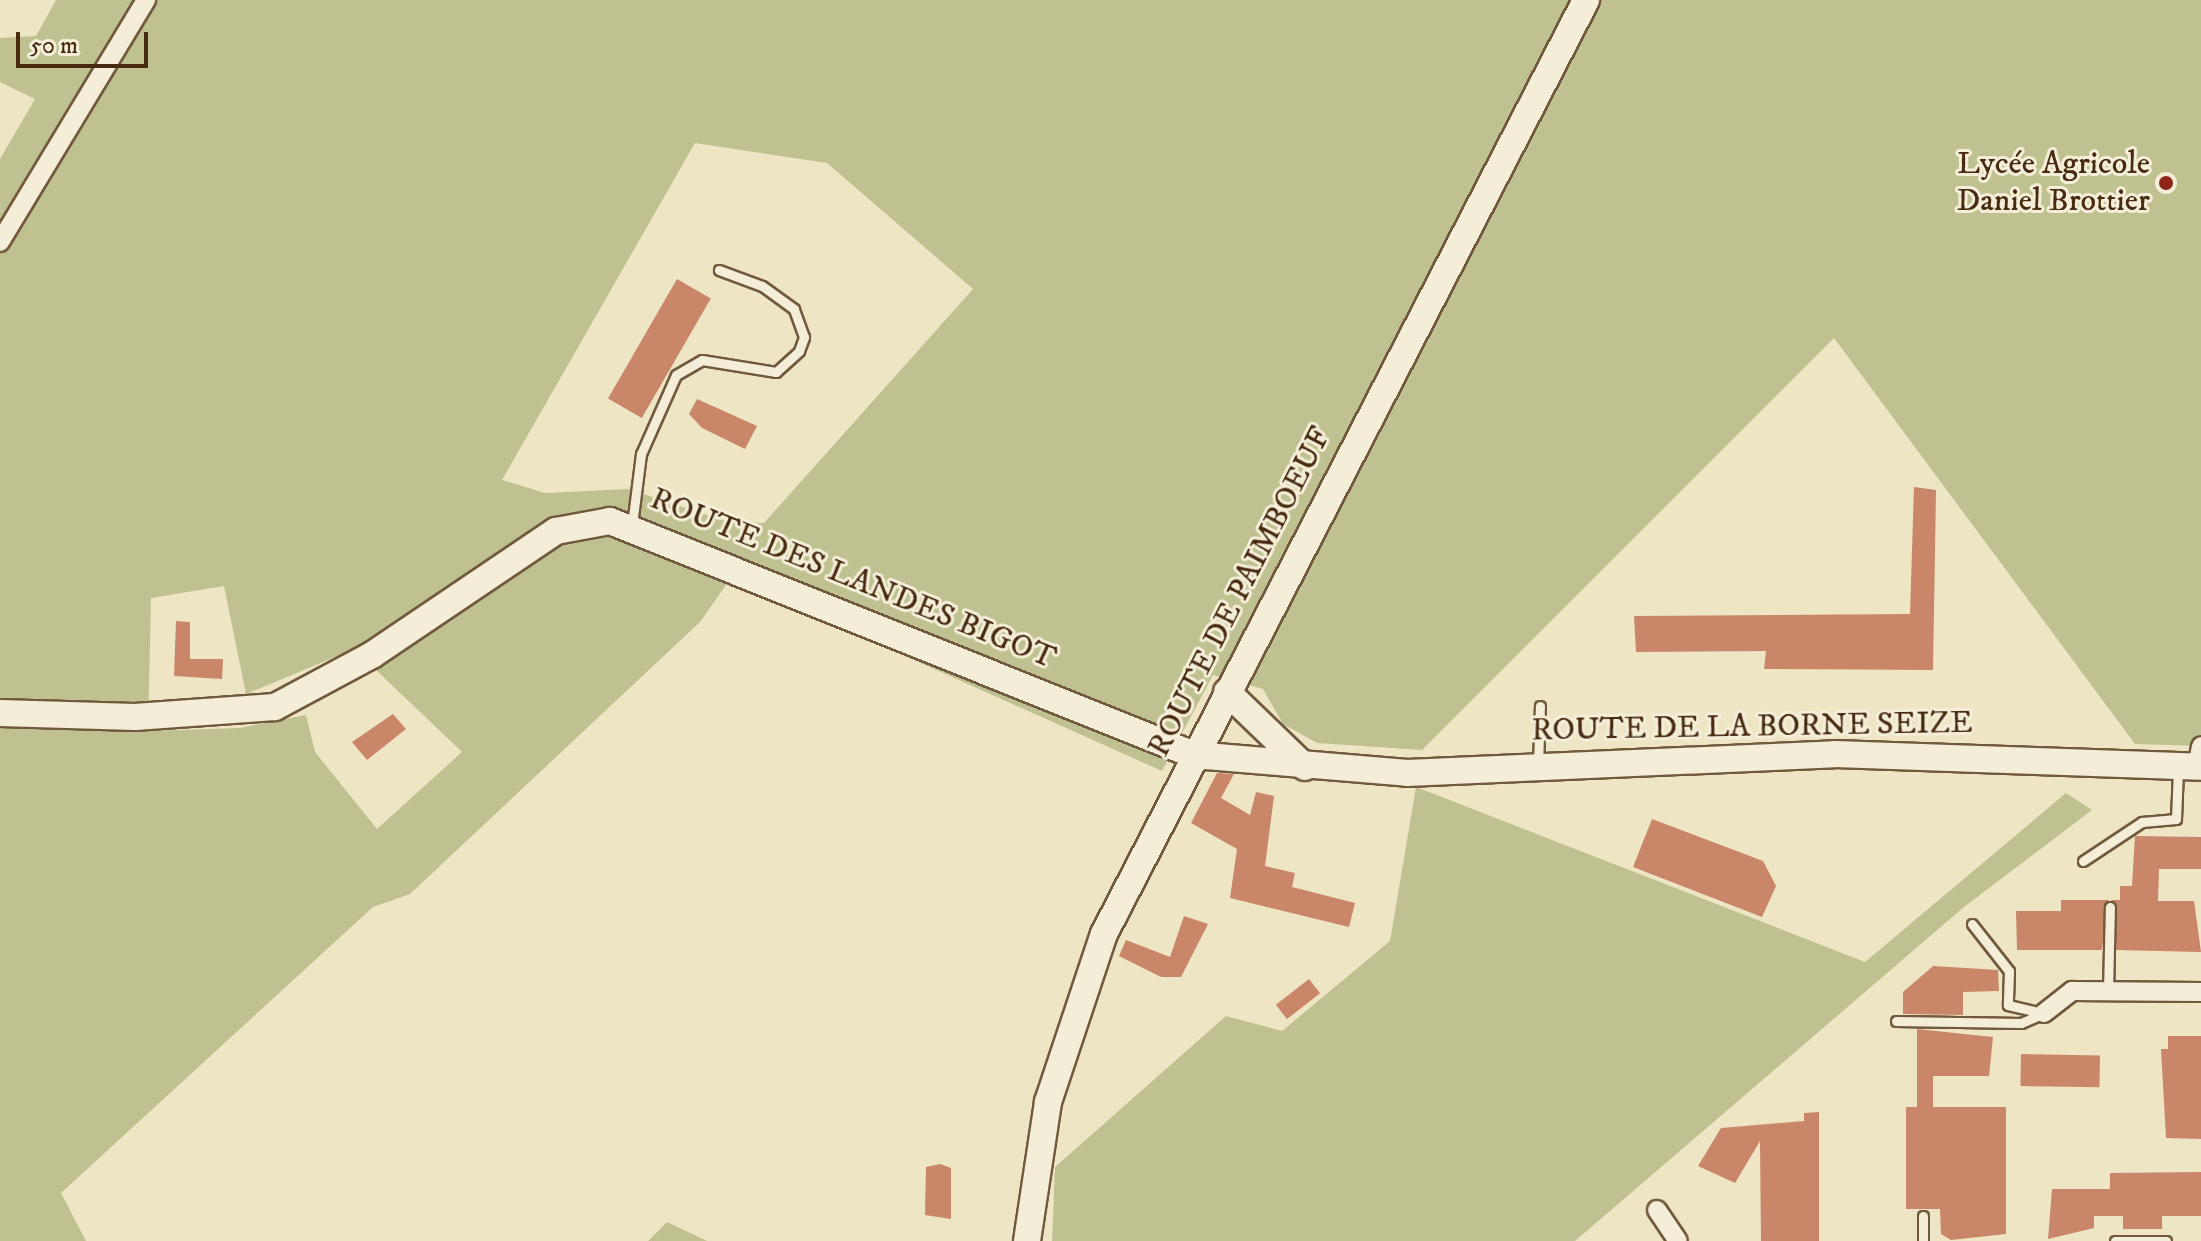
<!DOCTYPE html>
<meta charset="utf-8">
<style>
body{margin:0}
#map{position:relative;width:2201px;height:1241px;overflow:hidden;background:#eee5c4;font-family:"IM FELL DW Pica",serif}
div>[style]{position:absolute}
.green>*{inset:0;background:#bfc290}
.building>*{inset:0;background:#c98669;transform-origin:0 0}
.roads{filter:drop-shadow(2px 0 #71593d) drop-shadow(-2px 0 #71593d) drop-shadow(0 2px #71593d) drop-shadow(0 -2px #71593d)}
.lane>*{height:9px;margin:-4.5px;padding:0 4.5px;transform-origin:4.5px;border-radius:4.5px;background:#f4eed9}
.street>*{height:18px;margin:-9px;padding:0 9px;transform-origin:9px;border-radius:9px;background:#f4eed9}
.secondary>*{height:26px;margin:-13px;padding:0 13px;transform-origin:13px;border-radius:13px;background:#f4eed9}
.dots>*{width:22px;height:22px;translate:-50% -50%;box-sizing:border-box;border:4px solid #f4eed9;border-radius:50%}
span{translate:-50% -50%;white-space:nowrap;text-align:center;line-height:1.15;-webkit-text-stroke:6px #f4eed9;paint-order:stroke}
.poi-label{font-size:32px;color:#472a10}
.right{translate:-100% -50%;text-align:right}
.street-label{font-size:32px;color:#472a10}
.scale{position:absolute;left:16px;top:32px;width:132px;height:36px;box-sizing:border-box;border:4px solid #472a10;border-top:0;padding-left:10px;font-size:24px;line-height:28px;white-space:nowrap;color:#472a10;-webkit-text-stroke:6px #f4eed9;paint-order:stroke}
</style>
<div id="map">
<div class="green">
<i style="clip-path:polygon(evenodd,56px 0,2201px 0,2201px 746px,2135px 744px,1834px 338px,1422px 750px,1317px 743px,1283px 724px,1263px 689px,1213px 675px,1162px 771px,731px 578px,700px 622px,410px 894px,373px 907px,61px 1193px,86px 1241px,0 1241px,0 159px,35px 99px,0 82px,0 38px,36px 36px,56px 0,695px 143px,827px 163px,973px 289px,764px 523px,728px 522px,628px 489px,545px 493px,502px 480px,695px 143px,56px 0,224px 586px,246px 694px,354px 649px,462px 752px,377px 829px,315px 752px,306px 715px,240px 728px,148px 731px,151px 598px,224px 586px)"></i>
<i style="clip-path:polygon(1416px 787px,1865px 962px,2066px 793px,2092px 810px,1964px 907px,1575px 1241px,1052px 1241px,1055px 1167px,1226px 1016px,1282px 1031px,1390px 941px)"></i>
<i style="clip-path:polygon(667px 1222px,707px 1241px,648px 1241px)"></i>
</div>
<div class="building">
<i style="left:677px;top:279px;width:39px;height:138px;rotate:30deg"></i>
<i style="clip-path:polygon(697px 399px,757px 426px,745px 449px,702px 428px,689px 414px)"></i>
<i style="clip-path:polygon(1914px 487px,1936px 490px,1933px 670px,1764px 669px,1766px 651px,1636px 652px,1634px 616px,1910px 614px)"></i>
<i style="clip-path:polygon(176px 621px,190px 622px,190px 659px,223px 659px,222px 679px,174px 676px)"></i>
<i style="clip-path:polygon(393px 714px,406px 729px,367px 760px,352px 742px)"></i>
<i style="clip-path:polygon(1217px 773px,1234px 774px,1221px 798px,1250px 815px,1256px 792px,1274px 796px,1265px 866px,1295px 873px,1292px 887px,1355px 903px,1349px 927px,1230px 898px,1237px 849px,1191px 823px)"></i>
<i style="clip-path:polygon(1652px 819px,1763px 861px,1776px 886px,1762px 917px,1633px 867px)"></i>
<i style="clip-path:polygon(2135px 836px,2201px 837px,2201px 869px,2159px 869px,2158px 901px,2194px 901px,2201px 952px,2116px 950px,2111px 900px,2120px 900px,2120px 886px,2132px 886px)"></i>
<i style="clip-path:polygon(2061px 900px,2109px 900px,2102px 950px,2017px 950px,2016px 911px,2061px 911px)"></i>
<i style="clip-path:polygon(1184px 916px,1208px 924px,1181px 977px,1161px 977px,1119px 956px,1126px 940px,1170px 957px)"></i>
<i style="clip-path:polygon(1933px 966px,1998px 970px,1999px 991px,1963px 992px,1963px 1015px,1903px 1014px,1903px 992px)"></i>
<i style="left:1309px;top:979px;width:18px;height:42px;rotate:52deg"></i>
<i style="clip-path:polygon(1917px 1029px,1993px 1037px,1989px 1076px,1933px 1076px,1933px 1107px,2006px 1107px,2006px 1234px,1951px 1240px,1941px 1234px,1940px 1209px,1906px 1209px,1906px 1107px,1917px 1107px)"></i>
<i style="clip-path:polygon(2168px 1036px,2201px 1036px,2201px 1139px,2166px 1138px,2161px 1049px,2168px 1049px)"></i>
<i style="left:2021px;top:1054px;width:79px;height:32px;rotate:1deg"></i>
<i style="clip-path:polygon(1819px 1112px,1819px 1241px,1761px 1241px,1760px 1141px,1735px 1183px,1698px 1166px,1721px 1128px,1804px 1121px,1804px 1113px)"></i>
<i style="clip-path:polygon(940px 1164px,951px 1168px,951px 1219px,925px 1215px,926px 1167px)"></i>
<i style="clip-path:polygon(2201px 1172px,2201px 1216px,2162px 1216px,2162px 1229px,2123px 1229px,2123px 1216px,2094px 1216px,2094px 1228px,2048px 1239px,2052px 1189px,2110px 1189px,2110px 1173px)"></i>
</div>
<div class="roads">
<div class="lane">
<i style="left:632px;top:525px;width:72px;rotate:-82.8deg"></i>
<i style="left:641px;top:454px;width:86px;rotate:-66.1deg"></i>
<i style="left:676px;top:375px;width:30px;rotate:-30deg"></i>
<i style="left:702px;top:360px;width:75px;rotate:9.2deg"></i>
<i style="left:776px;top:372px;width:31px;rotate:-42deg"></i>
<i style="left:799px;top:351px;width:15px;rotate:-70deg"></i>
<i style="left:804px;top:337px;width:30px;rotate:-110deg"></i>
<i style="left:794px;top:309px;width:39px;rotate:-144deg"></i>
<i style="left:762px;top:286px;width:46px;rotate:-159.6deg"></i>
<i style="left:1538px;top:765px;width:59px;rotate:-88.1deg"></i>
<i style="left:2083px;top:861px;width:71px;rotate:-33.5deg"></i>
<i style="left:2142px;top:822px;width:34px;rotate:-5deg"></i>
<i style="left:2176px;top:819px;width:49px;rotate:-87.7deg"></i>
<i style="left:1972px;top:924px;width:60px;rotate:51.8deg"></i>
<i style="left:2009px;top:971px;width:34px;rotate:92deg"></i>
<i style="left:2008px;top:1005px;width:37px;rotate:13deg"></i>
<i style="left:2108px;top:992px;width:85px;rotate:-88.7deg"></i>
<i style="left:1896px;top:1021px;width:125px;rotate:0.9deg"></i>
<i style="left:2021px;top:1023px;width:25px;rotate:-23deg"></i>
<i style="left:1923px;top:1241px;width:25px;rotate:-90deg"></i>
<i style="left:2115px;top:1241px;width:51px"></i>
</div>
<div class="street">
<i style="left:0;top:242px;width:283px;rotate:-58.9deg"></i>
<i style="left:2197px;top:767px;width:21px;rotate:-79deg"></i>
<i style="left:2044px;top:1013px;width:36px;rotate:-38deg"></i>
<i style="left:2072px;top:991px;width:129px;rotate:0.4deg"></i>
<i style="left:1657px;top:1210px;width:37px;rotate:56deg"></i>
</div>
<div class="secondary">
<i style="left:1227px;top:692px;width:108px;rotate:43.9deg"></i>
<i style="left:0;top:713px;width:135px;rotate:1.7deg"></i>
<i style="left:135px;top:717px;width:140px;rotate:-4.1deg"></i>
<i style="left:275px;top:707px;width:110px;rotate:-28.2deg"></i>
<i style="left:372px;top:655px;width:222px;rotate:-34deg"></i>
<i style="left:556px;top:531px;width:55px;rotate:-10.5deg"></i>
<i style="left:610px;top:521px;width:629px;rotate:21.84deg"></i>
<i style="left:1194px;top:755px;width:214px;rotate:4.8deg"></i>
<i style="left:1407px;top:773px;width:428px;rotate:-2.5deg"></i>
<i style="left:1835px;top:754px;width:366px;rotate:2deg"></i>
<i style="left:1027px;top:1241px;width:141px;rotate:-81.4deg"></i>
<i style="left:1048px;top:1102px;width:177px;rotate:-71.6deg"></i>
<i style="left:1104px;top:934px;width:1051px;rotate:-62.7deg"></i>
</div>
</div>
<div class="dots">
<i style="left:2166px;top:183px;background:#8f2418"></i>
</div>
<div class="poi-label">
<span class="right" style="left:2150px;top:183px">Lycée Agricole<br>Daniel Brottier</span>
</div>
<div class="street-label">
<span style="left:853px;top:579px;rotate:22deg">ROUTE DES LANDES BIGOT</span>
<span style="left:1240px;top:592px;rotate:-63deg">ROUTE DE PAIMBOEUF</span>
<span style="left:1752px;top:727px;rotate:-1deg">ROUTE DE LA BORNE SEIZE</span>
</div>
<div class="scale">50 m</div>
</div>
